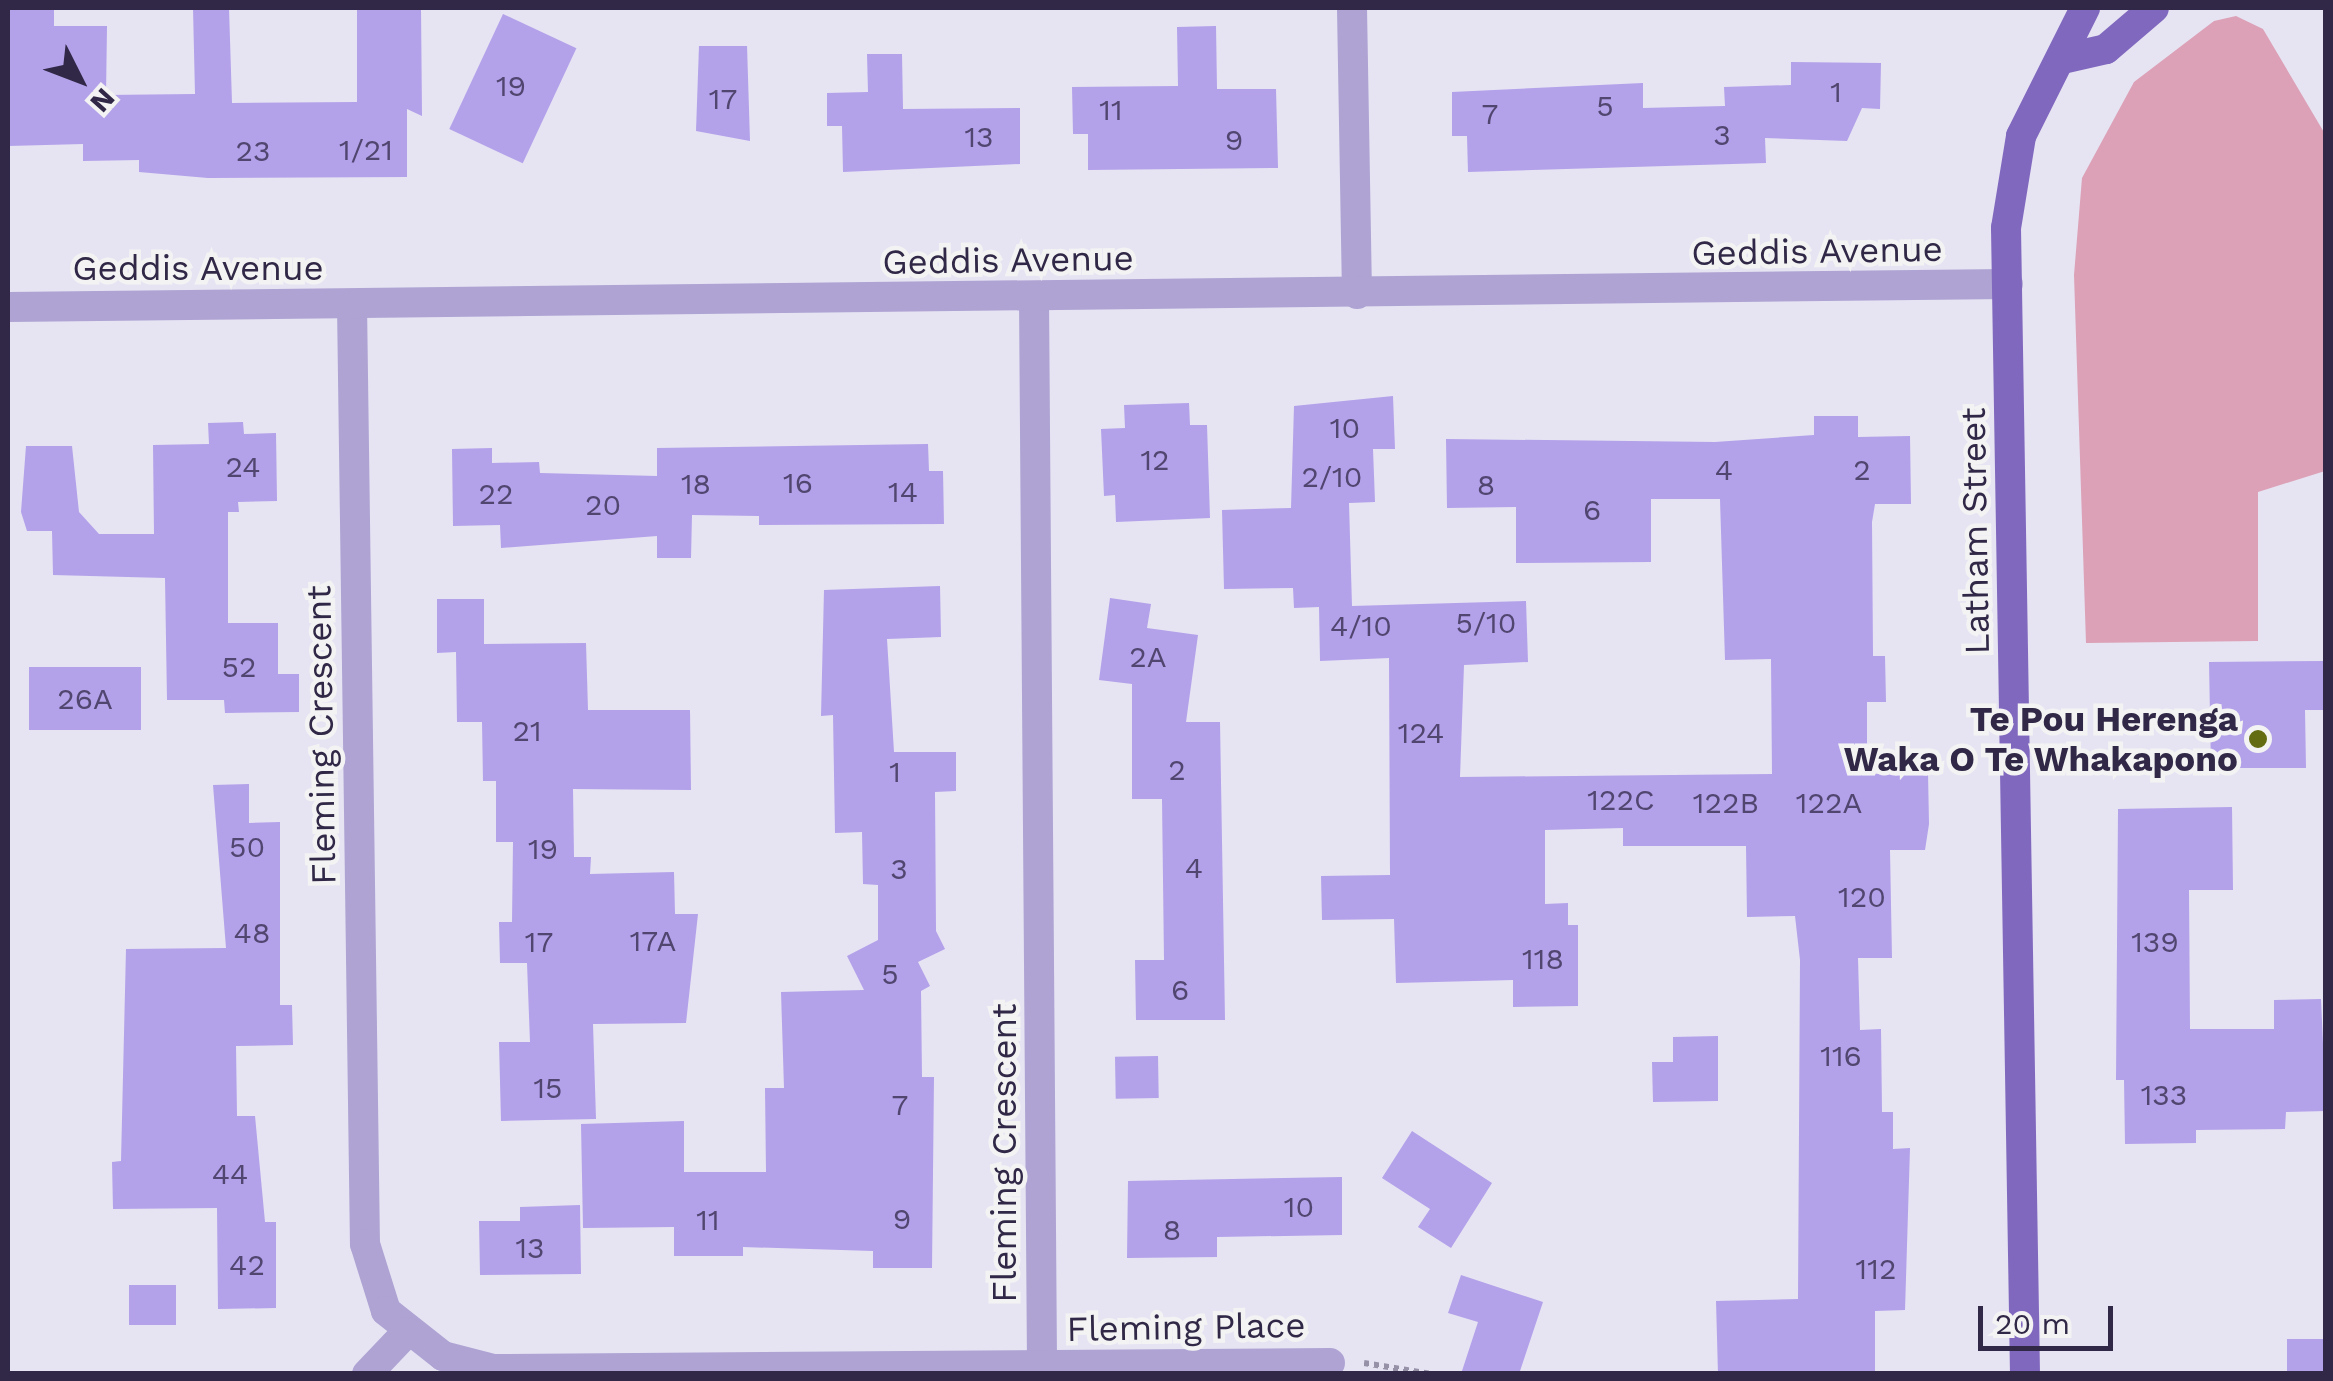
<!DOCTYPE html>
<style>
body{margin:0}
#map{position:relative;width:2333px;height:1381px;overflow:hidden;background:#e6e3f3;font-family:"Work Sans",sans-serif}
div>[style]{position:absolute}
.green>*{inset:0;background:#dca1b6}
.building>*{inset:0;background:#b3a1ea;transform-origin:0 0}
.path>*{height:6px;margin-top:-3px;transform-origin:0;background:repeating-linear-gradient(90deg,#9691a7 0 5px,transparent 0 10px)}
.minor>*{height:30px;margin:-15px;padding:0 15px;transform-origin:15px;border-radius:15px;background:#aea3d3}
.major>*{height:30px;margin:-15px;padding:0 15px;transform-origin:15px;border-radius:15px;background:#8168bf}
.dots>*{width:28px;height:28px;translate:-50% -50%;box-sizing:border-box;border:5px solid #f3f3f3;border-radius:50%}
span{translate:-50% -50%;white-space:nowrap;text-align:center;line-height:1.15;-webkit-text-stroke:9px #f3f3f3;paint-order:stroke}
.number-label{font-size:30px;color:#51466f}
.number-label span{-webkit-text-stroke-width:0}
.street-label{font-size:35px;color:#302846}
.poi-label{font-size:35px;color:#302846;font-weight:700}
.right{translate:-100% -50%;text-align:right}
.frame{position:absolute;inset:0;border:10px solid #302846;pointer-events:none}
.north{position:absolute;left:30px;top:30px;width:100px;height:100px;-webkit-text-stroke:8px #f3f3f3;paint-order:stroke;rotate:132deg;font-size:28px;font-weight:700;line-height:40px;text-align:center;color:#302846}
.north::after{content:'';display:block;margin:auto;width:35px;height:45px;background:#302846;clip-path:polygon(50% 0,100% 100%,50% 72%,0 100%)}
.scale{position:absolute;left:1978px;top:1306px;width:135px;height:45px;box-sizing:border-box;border:5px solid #302846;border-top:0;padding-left:12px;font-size:30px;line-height:35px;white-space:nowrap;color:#302846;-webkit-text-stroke:8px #f3f3f3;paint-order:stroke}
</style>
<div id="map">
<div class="green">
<i style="clip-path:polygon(2236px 16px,2263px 29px,2325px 134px,2325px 471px,2258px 492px,2258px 641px,2086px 643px,2074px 275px,2082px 178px,2134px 82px,2214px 21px)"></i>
</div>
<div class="building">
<i style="clip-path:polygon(8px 8px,54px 8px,54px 26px,107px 26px,106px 95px,195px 94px,193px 8px,229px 8px,232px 103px,357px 102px,357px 8px,421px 8px,422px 116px,407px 109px,407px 177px,208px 178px,139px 172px,139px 160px,83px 161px,83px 144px,8px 146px)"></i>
<i style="left:503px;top:14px;width:81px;height:127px;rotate:25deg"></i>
<i style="clip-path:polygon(1216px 26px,1217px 89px,1276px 89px,1278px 168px,1088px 170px,1088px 134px,1073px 134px,1072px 87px,1178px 86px,1177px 27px)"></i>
<i style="clip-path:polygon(699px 46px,747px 46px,750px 141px,696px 131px)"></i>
<i style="clip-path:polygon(867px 54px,902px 54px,903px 109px,1020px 108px,1020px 164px,843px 172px,842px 126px,827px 126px,827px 93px,868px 92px)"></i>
<i style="clip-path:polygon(1791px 62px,1881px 63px,1880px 109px,1862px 108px,1847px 141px,1765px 138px,1766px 163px,1468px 172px,1467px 136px,1452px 136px,1452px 92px,1643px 83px,1643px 108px,1725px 106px,1724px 87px,1791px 85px)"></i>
<i style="clip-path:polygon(1393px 396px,1395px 449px,1373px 449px,1375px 502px,1349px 503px,1352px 606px,1526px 601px,1528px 662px,1464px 665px,1460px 777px,1772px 774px,1771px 659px,1725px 660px,1720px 499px,1651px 499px,1651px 562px,1516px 563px,1516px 507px,1447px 508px,1446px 439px,1715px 442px,1814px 435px,1814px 416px,1858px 416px,1858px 437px,1910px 436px,1911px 504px,1875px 504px,1872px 522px,1873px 656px,1885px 656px,1886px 702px,1867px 702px,1867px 774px,1928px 773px,1929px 824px,1925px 850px,1890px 850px,1892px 958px,1858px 958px,1860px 1030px,1881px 1029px,1882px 1112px,1893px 1112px,1893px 1149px,1910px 1148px,1905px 1310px,1875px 1311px,1875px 1374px,1718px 1374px,1716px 1301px,1798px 1299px,1800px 960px,1795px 916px,1747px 917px,1746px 846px,1623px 846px,1623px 828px,1545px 830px,1545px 904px,1568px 903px,1568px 925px,1578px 925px,1578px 1006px,1513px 1007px,1513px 980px,1396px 983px,1394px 919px,1322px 920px,1321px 876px,1390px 875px,1389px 658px,1320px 661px,1319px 607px,1294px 608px,1293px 588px,1224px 589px,1222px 510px,1291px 508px,1294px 406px)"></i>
<i style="clip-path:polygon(1189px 403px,1190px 425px,1207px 425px,1210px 518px,1116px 522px,1115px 495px,1104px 496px,1101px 429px,1125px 428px,1124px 405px)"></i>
<i style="clip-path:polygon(243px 422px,244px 434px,276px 433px,277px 501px,238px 502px,239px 512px,228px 512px,228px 623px,278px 623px,278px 674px,299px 674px,299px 712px,225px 713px,224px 700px,167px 700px,165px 578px,53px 575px,52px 531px,27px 531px,21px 512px,26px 446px,72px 446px,79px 512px,99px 534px,154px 534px,153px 445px,209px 444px,208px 423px)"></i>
<i style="clip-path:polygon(928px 444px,929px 471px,943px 471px,944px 524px,759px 525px,759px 516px,692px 515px,691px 558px,657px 558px,657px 536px,501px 548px,500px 525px,453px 526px,452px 449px,492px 448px,492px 463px,539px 462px,540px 473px,657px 476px,657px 448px)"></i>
<i style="clip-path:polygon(940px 586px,941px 637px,887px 639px,894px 752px,956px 752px,956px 791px,935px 792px,936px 931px,945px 949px,918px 962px,930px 986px,921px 991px,922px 1077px,934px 1077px,932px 1268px,873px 1268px,873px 1251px,743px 1247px,743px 1256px,674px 1256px,674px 1227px,583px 1228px,581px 1124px,684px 1121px,684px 1172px,766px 1172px,765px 1088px,784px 1088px,781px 992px,864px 990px,847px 956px,878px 940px,878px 885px,863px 884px,862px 832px,835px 833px,833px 715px,821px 716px,824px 590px)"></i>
<i style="clip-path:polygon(1110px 598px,1151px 604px,1147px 628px,1198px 635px,1186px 722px,1220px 722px,1225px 1020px,1136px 1020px,1135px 960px,1164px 960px,1162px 799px,1132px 799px,1132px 684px,1099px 680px)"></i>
<i style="clip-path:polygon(437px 599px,484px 599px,484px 644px,586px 643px,588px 710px,690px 710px,691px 790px,573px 789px,574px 857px,591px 857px,590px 874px,674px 872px,675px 914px,698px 914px,686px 1023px,593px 1024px,596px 1119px,501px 1121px,499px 1042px,530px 1042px,527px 963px,500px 963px,499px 922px,512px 922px,513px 842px,496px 842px,496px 781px,483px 781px,482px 722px,457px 722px,456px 652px,437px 653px)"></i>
<i style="clip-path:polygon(2326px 661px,2326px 710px,2305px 710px,2306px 768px,2211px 768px,2209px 662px)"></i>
<i style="left:141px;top:667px;width:63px;height:112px;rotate:90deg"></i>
<i style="clip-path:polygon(249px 784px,249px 823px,280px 822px,280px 1005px,292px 1005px,293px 1045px,236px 1046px,237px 1116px,255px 1116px,265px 1222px,276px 1222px,276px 1308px,218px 1309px,217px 1208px,113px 1209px,112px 1162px,121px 1161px,126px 949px,226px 948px,213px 785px)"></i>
<i style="clip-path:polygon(2232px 807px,2233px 890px,2189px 890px,2190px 1029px,2274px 1029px,2274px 1000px,2321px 999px,2326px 1111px,2286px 1112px,2285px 1129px,2196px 1130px,2196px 1143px,2125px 1144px,2124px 1080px,2116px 1080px,2118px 809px)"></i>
<i style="clip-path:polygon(1718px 1036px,1718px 1101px,1653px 1102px,1652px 1062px,1673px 1062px,1673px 1037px)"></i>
<i style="left:1158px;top:1056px;width:42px;height:43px;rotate:89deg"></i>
<i style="clip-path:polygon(1412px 1131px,1492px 1183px,1451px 1248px,1418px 1227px,1430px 1209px,1382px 1178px)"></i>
<i style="clip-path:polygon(1342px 1177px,1342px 1235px,1217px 1237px,1217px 1257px,1127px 1258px,1128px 1181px)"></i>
<i style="clip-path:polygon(580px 1205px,581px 1274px,480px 1275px,479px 1221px,520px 1221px,520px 1207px)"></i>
<i style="clip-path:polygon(1461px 1275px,1543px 1302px,1519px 1374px,1461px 1374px,1478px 1322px,1448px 1313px)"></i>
<i style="left:176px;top:1285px;width:40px;height:47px;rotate:90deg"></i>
<i style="left:2287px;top:1339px;width:39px;height:35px"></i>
</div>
<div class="path">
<i style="left:1364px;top:1363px;width:68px;rotate:9.3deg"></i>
</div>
<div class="minor">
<i style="left:1352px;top:8px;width:286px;rotate:89deg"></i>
<i style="left:1034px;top:297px;width:1068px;rotate:89.57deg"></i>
<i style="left:352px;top:304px;width:940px;rotate:89.21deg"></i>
<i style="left:365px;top:1244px;width:70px;rotate:72.6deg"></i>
<i style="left:386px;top:1311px;width:73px;rotate:38.3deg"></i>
<i style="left:443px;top:1356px;width:52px;rotate:14.6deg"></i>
<i style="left:493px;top:1369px;width:837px;rotate:-0.41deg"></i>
<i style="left:8px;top:307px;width:2000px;rotate:-0.66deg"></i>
<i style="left:367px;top:1374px;width:58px;rotate:-46.4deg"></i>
</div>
<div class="major">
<i style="left:2062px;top:59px;width:45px;rotate:-12.8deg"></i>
<i style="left:2106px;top:49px;width:63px;rotate:-40.5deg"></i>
<i style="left:2025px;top:1374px;width:1146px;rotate:-90.95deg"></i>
<i style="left:2006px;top:228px;width:93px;rotate:-80.7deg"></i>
<i style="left:2021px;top:136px;width:143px;rotate:-63.4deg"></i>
</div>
<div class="dots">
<i style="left:2258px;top:739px;background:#636c11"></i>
</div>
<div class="number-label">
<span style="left:511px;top:86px">19</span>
<span style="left:1836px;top:92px">1</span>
<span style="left:723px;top:99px">17</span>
<span style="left:1605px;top:106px">5</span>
<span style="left:1111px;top:110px">11</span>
<span style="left:1490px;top:114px">7</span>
<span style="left:1722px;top:135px">3</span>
<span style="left:979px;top:137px">13</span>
<span style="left:1234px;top:140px">9</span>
<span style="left:366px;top:150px">1/21</span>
<span style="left:253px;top:151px">23</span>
<span style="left:1345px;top:428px">10</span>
<span style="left:1155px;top:460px">12</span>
<span style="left:243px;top:467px">24</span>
<span style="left:1724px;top:470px">4</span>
<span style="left:1862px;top:470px">2</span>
<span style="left:1332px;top:477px">2/10</span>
<span style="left:798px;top:483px">16</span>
<span style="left:696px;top:484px">18</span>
<span style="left:1486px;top:485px">8</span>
<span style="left:903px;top:492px">14</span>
<span style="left:496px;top:494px">22</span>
<span style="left:603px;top:505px">20</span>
<span style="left:1592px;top:510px">6</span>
<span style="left:1486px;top:623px">5/10</span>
<span style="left:1361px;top:626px">4/10</span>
<span style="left:1148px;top:657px">2A</span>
<span style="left:239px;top:667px">52</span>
<span style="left:85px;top:699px">26A</span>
<span style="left:527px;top:731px">21</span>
<span style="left:1421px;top:733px">124</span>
<span style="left:1177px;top:770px">2</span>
<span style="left:895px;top:772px">1</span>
<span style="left:1621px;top:800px">122C</span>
<span style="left:1726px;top:803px">122B</span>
<span style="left:1829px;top:803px">122A</span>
<span style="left:247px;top:847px">50</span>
<span style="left:543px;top:849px">19</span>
<span style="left:1194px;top:868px">4</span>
<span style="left:899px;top:869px">3</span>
<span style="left:1862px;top:897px">120</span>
<span style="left:252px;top:933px">48</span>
<span style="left:653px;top:941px">17A</span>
<span style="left:539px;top:942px">17</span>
<span style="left:2155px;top:942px">139</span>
<span style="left:1543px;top:959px">118</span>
<span style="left:890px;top:974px">5</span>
<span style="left:1180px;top:990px">6</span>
<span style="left:1841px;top:1056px">116</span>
<span style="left:548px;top:1088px">15</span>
<span style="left:2164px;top:1095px">133</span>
<span style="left:900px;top:1105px">7</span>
<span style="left:230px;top:1174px">44</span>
<span style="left:1299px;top:1207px">10</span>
<span style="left:902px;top:1219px">9</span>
<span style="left:708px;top:1220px">11</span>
<span style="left:1172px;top:1230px">8</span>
<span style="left:530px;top:1248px">13</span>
<span style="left:247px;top:1265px">42</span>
<span style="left:1876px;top:1269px">112</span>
</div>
<div class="street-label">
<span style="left:1817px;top:251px;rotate:-1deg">Geddis Avenue</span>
<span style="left:1008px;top:260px;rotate:-1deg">Geddis Avenue</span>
<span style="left:198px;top:268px">Geddis Avenue</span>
<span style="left:1975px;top:531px;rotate:-91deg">Latham Street</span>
<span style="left:321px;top:735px;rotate:-91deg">Fleming Crescent</span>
<span style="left:1004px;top:1153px;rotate:-90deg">Fleming Crescent</span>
<span style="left:1186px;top:1327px;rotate:-1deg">Fleming Place</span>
</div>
<div class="poi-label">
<span class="right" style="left:2238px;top:739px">Te Pou Herenga<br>Waka O Te Whakapono</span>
</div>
<div class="frame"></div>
<div class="north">N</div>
<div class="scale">20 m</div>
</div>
